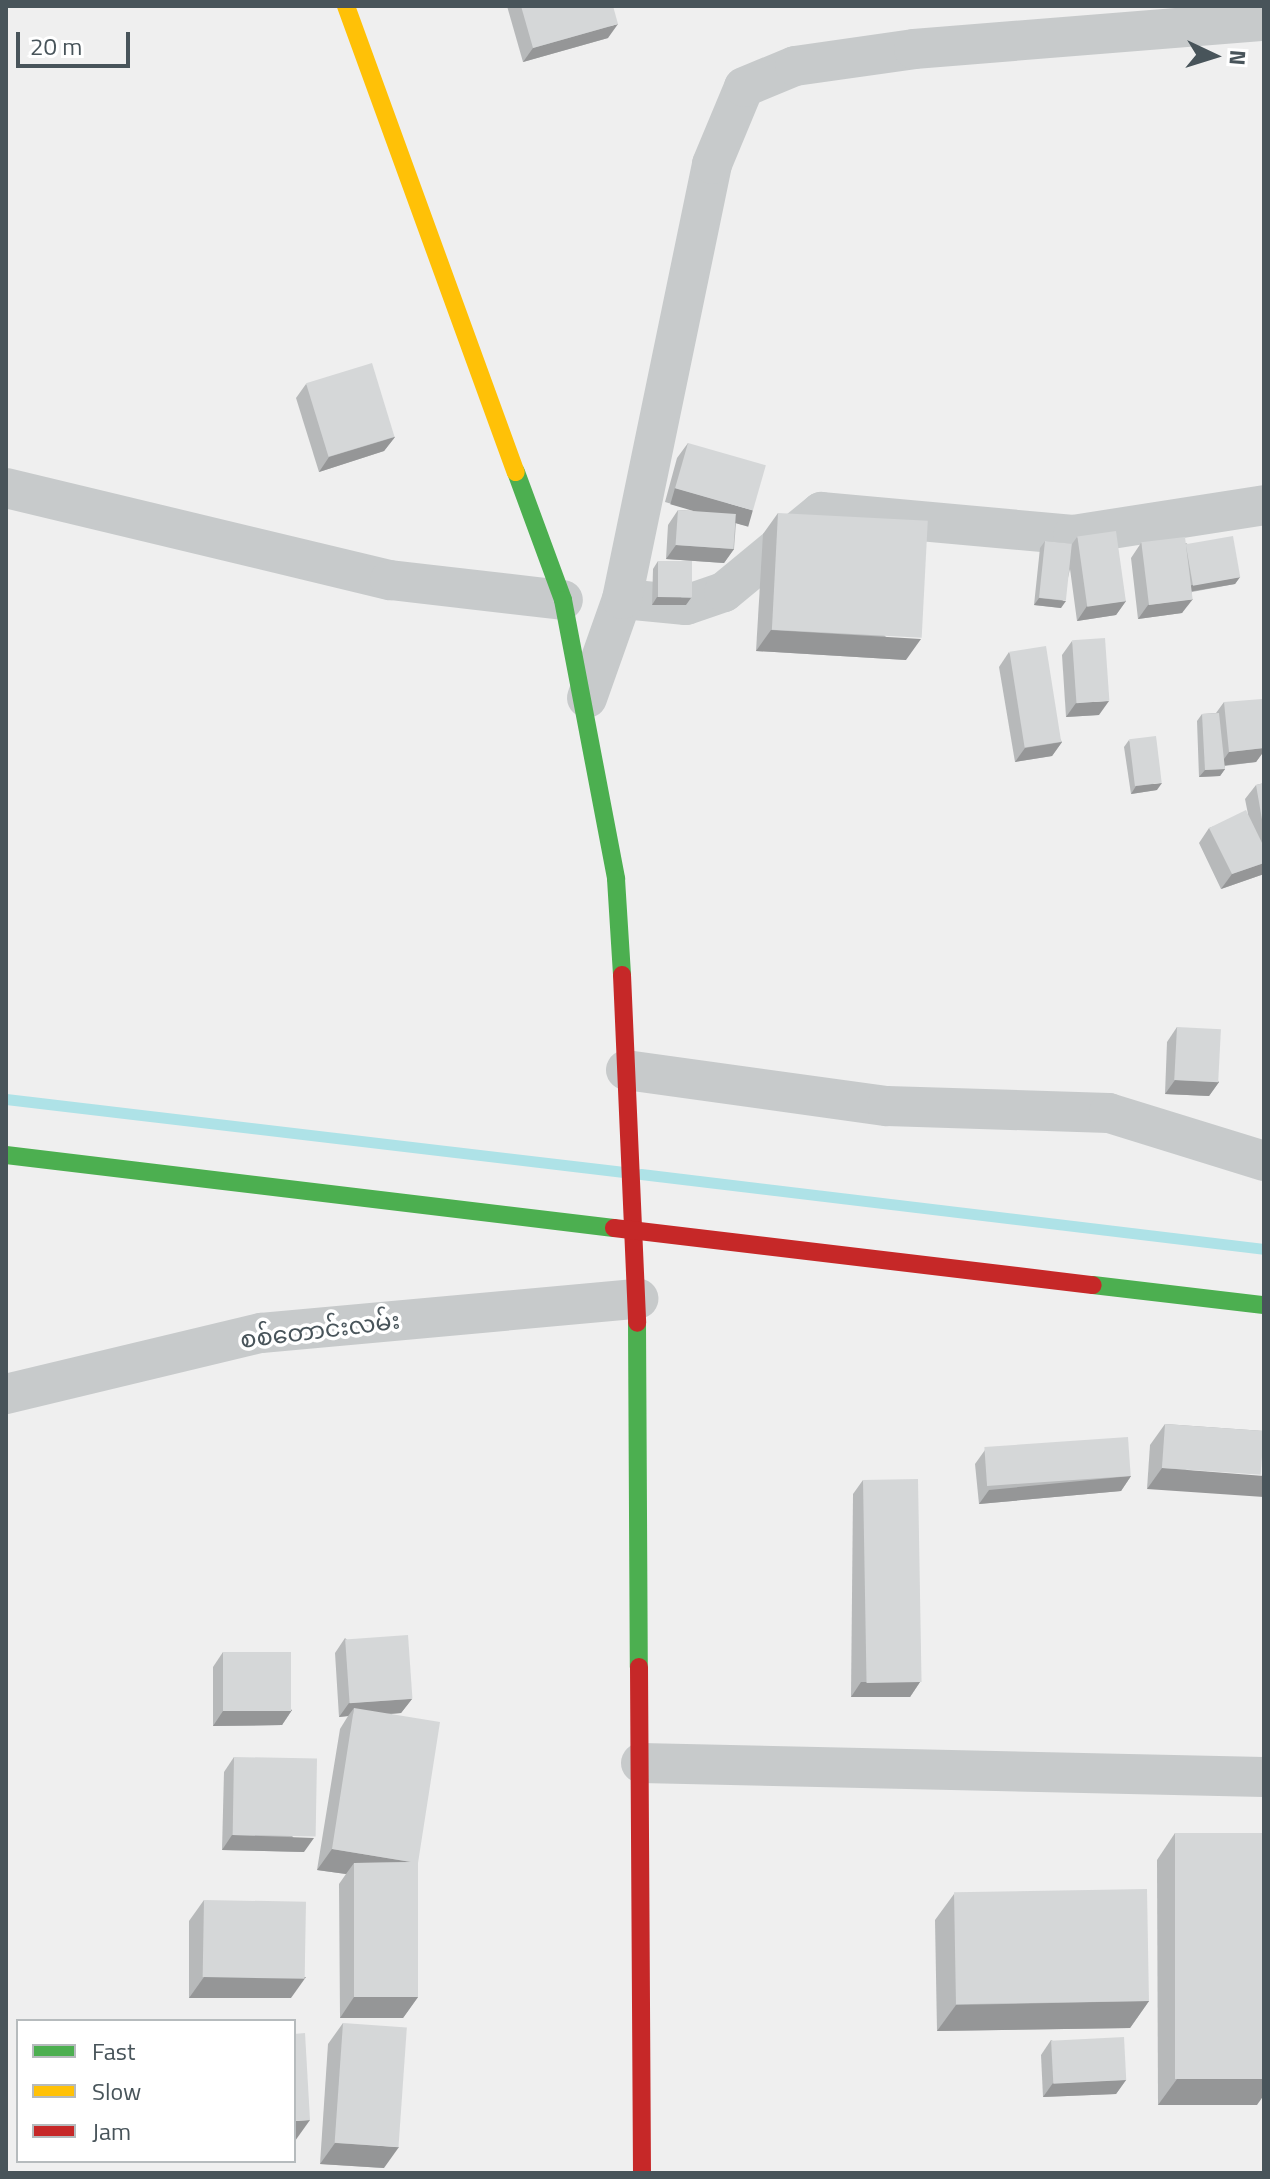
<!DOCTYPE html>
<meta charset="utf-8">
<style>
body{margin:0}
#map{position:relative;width:1270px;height:2179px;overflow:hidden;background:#efefef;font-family:"Titillium Web","Noto Sans Myanmar",sans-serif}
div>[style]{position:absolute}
.stream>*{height:11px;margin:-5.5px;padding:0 5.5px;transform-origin:5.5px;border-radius:5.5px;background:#aee2e7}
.street>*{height:40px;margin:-20px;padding:0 20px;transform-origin:20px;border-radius:20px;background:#c7cacb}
.fast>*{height:18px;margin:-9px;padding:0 9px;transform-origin:9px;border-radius:9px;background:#4caf50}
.slow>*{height:18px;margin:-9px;padding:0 9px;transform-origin:9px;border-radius:9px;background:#ffc107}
.jam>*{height:18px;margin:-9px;padding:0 9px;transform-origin:9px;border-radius:9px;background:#c62828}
.wall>*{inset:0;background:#b7b9ba}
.shaded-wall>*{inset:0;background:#959697;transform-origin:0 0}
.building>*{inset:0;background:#d5d7d8;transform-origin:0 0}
span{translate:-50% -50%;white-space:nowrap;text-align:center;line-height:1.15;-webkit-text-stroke:7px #fff;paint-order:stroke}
.street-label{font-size:24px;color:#48545a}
.frame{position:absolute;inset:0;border:8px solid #48545a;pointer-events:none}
.legend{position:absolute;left:16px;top:2019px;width:280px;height:144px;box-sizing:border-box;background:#fff;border:2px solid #b6bbbd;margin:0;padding:10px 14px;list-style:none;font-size:24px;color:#48545a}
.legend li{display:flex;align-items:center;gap:16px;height:40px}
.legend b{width:40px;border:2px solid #b6bbbd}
.north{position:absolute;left:1174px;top:16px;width:80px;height:80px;-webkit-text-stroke:6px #fff;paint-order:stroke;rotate:94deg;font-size:22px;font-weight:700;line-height:32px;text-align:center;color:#48545a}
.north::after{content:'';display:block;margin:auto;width:28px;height:36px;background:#48545a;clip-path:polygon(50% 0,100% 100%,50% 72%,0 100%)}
.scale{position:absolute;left:16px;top:32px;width:114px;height:36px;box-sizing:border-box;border:4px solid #48545a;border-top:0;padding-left:10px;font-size:24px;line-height:28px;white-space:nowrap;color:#48545a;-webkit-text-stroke:6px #fff;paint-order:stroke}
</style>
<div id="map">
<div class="stream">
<i style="left:6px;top:1099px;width:622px;rotate:6.74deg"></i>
<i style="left:641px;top:1174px;width:627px;rotate:6.86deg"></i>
</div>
<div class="street">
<i style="left:6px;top:488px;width:395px;rotate:13.5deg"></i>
<i style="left:390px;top:580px;width:174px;rotate:6.6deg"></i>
<i style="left:634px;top:600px;width:52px;rotate:5.5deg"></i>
<i style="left:686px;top:605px;width:40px;rotate:-18.9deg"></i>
<i style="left:724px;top:592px;width:126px;rotate:-39.5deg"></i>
<i style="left:821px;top:512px;width:253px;rotate:5.2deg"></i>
<i style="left:1073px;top:535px;width:193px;rotate:-8.9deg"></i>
<i style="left:587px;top:698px;width:105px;rotate:-70.5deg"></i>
<i style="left:622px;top:599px;width:444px;rotate:-78.3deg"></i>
<i style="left:712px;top:164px;width:83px;rotate:-67.4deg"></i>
<i style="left:744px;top:87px;width:55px;rotate:-22.4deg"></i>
<i style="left:795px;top:66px;width:120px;rotate:-8.1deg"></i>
<i style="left:914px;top:49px;width:351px;rotate:-4.6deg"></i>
<i style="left:626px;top:1070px;width:263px;rotate:7.9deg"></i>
<i style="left:887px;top:1106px;width:222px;rotate:1.8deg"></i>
<i style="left:1109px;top:1113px;width:162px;rotate:17.2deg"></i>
<i style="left:6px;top:1394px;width:262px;rotate:-13.5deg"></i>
<i style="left:261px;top:1333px;width:379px;rotate:-5.2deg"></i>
<i style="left:641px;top:1763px;width:623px;rotate:1.29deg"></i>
</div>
<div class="fast">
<i style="left:516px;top:472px;width:136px;rotate:69.8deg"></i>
<i style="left:563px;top:600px;width:284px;rotate:79.2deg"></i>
<i style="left:616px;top:879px;width:96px;rotate:86.4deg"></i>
<i style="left:6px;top:1155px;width:612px;rotate:6.85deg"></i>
<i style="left:1093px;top:1285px;width:172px;rotate:6.7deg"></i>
<i style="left:637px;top:1323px;width:344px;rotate:89.7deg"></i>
</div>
<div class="slow">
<i style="left:346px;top:6px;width:496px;rotate:70deg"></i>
</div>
<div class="jam">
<i style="left:622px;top:975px;width:348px;rotate:87.5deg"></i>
<i style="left:614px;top:1228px;width:482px;rotate:6.8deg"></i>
<i style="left:639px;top:1667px;width:506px;rotate:89.66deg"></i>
</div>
<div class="wall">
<i style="clip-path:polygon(507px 6px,613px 6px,608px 38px,523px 62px)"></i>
<i style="clip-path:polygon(306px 384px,395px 437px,384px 451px,319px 472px,296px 398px)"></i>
<i style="clip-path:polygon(688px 443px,743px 525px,736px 523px,734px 549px,724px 563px,666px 559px,668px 525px,678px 510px,696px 511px,665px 502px,677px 458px)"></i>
<i style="clip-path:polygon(778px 513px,906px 660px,756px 651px,763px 534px)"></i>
<i style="clip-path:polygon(1077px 537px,1126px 601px,1116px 615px,1077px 621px,1070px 569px,1061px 608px,1034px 605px,1040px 548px,1045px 541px,1072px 544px)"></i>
<i style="clip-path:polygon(1141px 543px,1186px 543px,1240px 577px,1235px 584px,1192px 592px,1182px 613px,1138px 619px,1131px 558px)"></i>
<i style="clip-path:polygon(658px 561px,686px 605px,652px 605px,653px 569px)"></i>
<i style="clip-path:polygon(1072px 641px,1099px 715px,1066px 717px,1062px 655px)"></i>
<i style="clip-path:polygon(1009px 652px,1062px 742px,1052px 756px,1015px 762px,999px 667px)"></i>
<i style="clip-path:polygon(1224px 702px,1264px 719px,1264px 751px,1256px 762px,1225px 766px,1225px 769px,1220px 776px,1199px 777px,1197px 721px,1202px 714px,1216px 713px)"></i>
<i style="clip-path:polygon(1129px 740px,1157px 790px,1131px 794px,1124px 747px)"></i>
<i style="clip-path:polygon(1264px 783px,1264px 874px,1221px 889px,1199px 843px,1209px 828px,1248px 814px,1245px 799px,1256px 785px)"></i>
<i style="clip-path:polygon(1177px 1027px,1219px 1082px,1209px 1096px,1165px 1094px,1167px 1042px)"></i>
<i style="clip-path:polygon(1165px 1424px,1264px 1431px,1147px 1489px,1150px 1445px)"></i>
<i style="clip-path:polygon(985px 1450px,1131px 1476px,1121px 1491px,979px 1504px,975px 1464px)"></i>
<i style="clip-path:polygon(863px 1480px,920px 1682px,910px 1697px,851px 1697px,853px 1494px)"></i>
<i style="clip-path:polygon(345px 1638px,412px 1699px,401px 1713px,392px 1714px,418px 1863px,418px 1997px,403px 2018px,340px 2018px,339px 1884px,346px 1874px,317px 1870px,340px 1729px,348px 1716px,339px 1717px,335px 1653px)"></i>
<i style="clip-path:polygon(223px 1652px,292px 1710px,282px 1725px,213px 1726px,213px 1667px)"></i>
<i style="clip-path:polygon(234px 1757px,304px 1852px,222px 1850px,224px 1772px)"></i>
<i style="clip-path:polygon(1175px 1833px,1257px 2105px,1158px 2105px,1157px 1860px)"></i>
<i style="clip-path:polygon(954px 1894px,1149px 2001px,1130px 2028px,937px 2031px,935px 1920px)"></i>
<i style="clip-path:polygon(204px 1900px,291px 1998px,189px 1998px,189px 1921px)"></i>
<i style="clip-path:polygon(343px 2023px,384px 2168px,320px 2164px,328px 2044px)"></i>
<i style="clip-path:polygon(1051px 2040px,1126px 2080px,1116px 2094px,1043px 2097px,1041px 2055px)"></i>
</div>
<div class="shaded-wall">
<i style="clip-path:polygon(618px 24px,608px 38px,523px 62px,533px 48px)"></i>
<i style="clip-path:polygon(395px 437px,384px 451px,319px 472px,329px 457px)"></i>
<i style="left:675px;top:488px;width:81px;height:17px;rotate:16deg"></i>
<i style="clip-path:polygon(676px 545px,734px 549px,724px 563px,666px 559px)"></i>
<i style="clip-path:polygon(1240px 577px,1235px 584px,1182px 593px,1187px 586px)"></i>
<i style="clip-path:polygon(657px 597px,691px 598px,686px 605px,652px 605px)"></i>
<i style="clip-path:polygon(1039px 598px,1066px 601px,1061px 608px,1034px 605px)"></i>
<i style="clip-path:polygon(1193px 599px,1182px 613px,1138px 619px,1148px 605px)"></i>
<i style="clip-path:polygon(1126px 601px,1116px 615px,1077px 621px,1087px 606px)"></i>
<i style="clip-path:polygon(771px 630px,921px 639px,906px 660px,756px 651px)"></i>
<i style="clip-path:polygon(1109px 701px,1099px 715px,1066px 717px,1076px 703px)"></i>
<i style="clip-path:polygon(1062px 742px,1052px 756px,1015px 762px,1025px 748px)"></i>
<i style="clip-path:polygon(1264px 748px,1264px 751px,1256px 762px,1219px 766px,1229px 752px)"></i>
<i style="clip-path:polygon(1225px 769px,1220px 776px,1199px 777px,1205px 770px)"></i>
<i style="clip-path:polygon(1162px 783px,1157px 790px,1131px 794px,1136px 786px)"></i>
<i style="clip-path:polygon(1264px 863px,1264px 874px,1221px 889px,1232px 874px)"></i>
<i style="clip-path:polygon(1175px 1080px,1219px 1082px,1209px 1096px,1165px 1094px)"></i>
<i style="clip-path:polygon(1162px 1468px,1264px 1476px,1264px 1497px,1147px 1489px)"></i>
<i style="clip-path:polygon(1131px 1476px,1121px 1491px,979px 1504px,989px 1490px)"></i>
<i style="clip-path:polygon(861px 1682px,920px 1682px,910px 1697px,851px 1697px)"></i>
<i style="clip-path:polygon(412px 1699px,401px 1713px,353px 1716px,354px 1708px,348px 1716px,339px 1717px,349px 1703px)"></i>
<i style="clip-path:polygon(292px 1710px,282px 1725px,213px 1726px,223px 1711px)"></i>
<i style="clip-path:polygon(232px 1835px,314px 1838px,304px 1852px,222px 1850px)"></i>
<i style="clip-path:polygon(332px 1849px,411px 1862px,354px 1863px,346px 1874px,317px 1870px)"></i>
<i style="clip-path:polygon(204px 1977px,306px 1977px,291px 1998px,189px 1998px)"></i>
<i style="clip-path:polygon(354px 1997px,418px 1997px,403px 2018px,340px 2018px)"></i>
<i style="clip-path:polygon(1149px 2001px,1130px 2028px,937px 2031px,956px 2005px)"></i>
<i style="clip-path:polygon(1264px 2078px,1264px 2095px,1257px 2105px,1158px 2105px,1177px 2079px)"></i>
<i style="clip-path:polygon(1126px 2080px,1116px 2094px,1043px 2097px,1053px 2083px)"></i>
<i style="clip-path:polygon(310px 2120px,295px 2141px,294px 2141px,294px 2121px)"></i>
<i style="clip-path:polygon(335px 2143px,399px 2147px,384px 2168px,320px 2164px)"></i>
</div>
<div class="building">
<i style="clip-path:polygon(521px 6px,613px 6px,618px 24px,533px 48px)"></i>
<i style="left:372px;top:363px;width:77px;height:69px;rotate:73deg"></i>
<i style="left:688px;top:443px;width:81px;height:47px;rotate:16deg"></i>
<i style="left:678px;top:510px;width:58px;height:35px;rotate:4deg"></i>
<i style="left:778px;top:513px;width:150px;height:117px;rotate:3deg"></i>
<i style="left:1116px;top:531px;width:71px;height:39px;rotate:82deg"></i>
<i style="left:1233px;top:536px;width:42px;height:48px;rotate:80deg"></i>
<i style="left:1185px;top:537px;width:63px;height:44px;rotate:83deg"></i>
<i style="left:1045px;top:541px;width:27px;height:57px;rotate:6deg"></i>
<i style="left:658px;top:561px;width:34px;height:36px"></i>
<i style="left:1105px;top:638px;width:63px;height:33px;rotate:86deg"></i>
<i style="left:1046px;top:646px;width:97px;height:37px;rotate:81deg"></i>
<i style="clip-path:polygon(1262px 699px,1264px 719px,1264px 748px,1229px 752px,1224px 702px)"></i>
<i style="clip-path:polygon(1219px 713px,1225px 769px,1205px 770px,1202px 714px)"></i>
<i style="left:1156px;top:736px;width:47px;height:27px;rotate:83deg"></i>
<i style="clip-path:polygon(1264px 783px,1264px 831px,1256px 785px)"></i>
<i style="clip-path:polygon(1246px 810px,1264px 847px,1264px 863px,1232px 874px,1209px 828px)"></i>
<i style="left:1177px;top:1027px;width:44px;height:53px;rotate:3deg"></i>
<i style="left:1165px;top:1424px;width:99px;height:44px;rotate:4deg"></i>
<i style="left:1128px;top:1437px;width:39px;height:144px;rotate:86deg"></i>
<i style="left:918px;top:1479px;width:203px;height:55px;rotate:89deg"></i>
<i style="left:408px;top:1635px;width:64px;height:63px;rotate:86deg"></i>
<i style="left:223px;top:1652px;width:68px;height:59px"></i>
<i style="clip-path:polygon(354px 1708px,440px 1722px,418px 1863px,418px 1997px,354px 1997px,354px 1863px,411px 1862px,332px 1849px)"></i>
<i style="left:234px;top:1757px;width:83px;height:78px;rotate:1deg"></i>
<i style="left:1175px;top:1833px;width:89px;height:246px"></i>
<i style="left:1147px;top:1889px;width:112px;height:193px;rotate:89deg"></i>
<i style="left:204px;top:1900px;width:102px;height:77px;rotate:1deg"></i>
<i style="left:343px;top:2023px;width:64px;height:120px;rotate:4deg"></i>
<i style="clip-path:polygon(305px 2033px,310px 2120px,294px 2121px,294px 2034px)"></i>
<i style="left:1124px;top:2037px;width:43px;height:73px;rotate:87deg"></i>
</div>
<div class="street-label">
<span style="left:320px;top:1330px;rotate:-7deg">စစ်တောင်းလမ်း</span>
</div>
<div class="frame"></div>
<ul class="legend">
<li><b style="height:10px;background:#4caf50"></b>Fast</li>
<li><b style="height:10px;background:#ffc107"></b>Slow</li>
<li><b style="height:10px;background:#c62828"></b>Jam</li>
</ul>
<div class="north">N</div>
<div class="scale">20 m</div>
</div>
